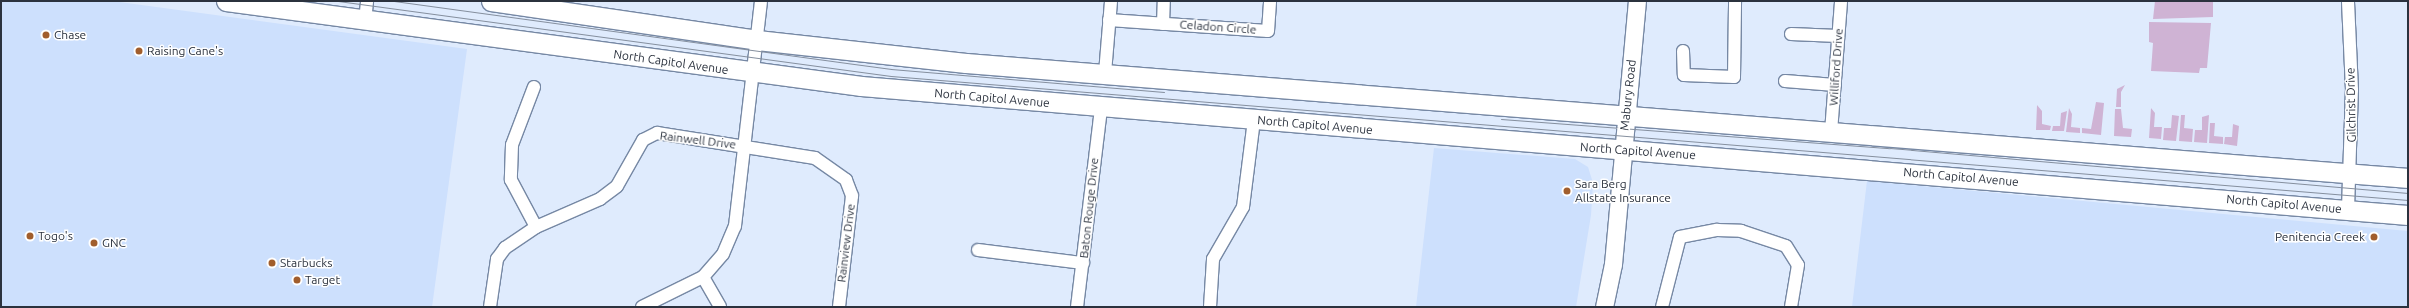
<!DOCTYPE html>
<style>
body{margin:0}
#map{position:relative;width:2409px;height:308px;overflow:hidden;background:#dfebfd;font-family:Ubuntu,sans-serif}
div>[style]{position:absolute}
.built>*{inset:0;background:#cde0fd}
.green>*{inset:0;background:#cfb3d4}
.roads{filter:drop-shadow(1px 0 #7688a4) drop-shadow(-1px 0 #7688a4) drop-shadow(0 1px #7688a4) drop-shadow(0 -1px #7688a4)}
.street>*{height:12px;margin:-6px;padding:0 6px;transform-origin:6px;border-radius:6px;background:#fff}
.secondary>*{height:17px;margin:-8.5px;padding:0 8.5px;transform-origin:8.5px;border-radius:8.5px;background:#fff}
.primary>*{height:19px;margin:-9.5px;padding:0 9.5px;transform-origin:9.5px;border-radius:9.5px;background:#fff}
.tram>*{height:1px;margin:-0.5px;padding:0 0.5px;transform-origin:0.5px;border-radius:0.5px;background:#858f9e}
.dots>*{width:11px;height:11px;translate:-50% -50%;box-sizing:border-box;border:2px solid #fff;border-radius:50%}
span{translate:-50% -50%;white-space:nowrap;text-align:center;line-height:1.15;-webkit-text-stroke:3px #fff;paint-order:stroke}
.street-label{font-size:12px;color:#2b323e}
.poi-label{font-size:12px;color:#2b323e}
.left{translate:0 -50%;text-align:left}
.right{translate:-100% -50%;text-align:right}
.frame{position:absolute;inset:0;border:2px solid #2b323e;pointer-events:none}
</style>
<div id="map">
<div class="built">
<i style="clip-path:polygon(1px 1px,112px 1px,467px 49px,432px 307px,1px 307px)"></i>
<i style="clip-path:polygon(1434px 148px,1575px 159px,1588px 167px,1593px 183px,1591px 215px,1576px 307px,1416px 307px)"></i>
<i style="clip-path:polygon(1867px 181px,2408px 231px,2408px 307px,1852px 307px)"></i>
</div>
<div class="green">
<i style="clip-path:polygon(2155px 1px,2213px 1px,2213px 17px,2153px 19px)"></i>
<i style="clip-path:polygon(2149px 22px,2211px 23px,2207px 68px,2200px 68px,2199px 73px,2151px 71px,2153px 43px,2149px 42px)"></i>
<i style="clip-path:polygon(2125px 85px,2121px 92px,2121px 107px,2116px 107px,2117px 89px)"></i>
<i style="clip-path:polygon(2096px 102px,2104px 103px,2101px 135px,2082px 133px,2082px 128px,2091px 129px)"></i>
<i style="clip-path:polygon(2037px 105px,2042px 111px,2042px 124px,2051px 126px,2050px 130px,2036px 130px)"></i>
<i style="clip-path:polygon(2069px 108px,2072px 114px,2071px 127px,2080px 128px,2080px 133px,2066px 132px)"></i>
<i style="clip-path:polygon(2151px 108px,2155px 113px,2154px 127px,2162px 127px,2161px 139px,2149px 138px)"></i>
<i style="clip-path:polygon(2115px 109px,2121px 109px,2123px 128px,2132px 129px,2131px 137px,2114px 136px)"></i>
<i style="clip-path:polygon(2067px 111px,2064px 131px,2052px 131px,2053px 126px,2060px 126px,2061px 113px)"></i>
<i style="clip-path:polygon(2172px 115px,2179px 116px,2176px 141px,2163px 140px,2164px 128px,2171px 128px)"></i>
<i style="clip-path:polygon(2181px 115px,2185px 115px,2184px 128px,2193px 129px,2192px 142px,2179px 141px)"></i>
<i style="clip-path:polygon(2209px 115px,2207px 143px,2194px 142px,2195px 130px,2202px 130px,2202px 117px)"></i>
<i style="clip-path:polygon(2210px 123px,2215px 123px,2214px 136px,2223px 137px,2223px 144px,2209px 143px)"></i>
<i style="clip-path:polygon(2233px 124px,2239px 126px,2237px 146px,2224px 144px,2225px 137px,2232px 137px)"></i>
</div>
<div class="roads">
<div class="street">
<i style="left:1109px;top:20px;width:159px;rotate:4deg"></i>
<i style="left:1268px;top:31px;width:30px;rotate:-86deg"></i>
<i style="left:365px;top:21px;width:20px;rotate:-84deg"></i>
<i style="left:1163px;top:24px;width:23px;rotate:-88deg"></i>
<i style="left:1791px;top:34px;width:47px;rotate:2.4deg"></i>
<i style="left:1683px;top:51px;width:24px;rotate:88deg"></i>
<i style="left:1684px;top:75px;width:50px;rotate:2.3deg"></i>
<i style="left:1734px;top:77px;width:76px;rotate:-89.2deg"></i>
<i style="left:1105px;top:73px;width:72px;rotate:-85.2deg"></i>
<i style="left:1785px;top:81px;width:50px;rotate:4.6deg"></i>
<i style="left:534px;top:87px;width:62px;rotate:110.8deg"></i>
<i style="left:512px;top:145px;width:35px;rotate:92deg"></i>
<i style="left:511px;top:180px;width:53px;rotate:62deg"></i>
<i style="left:1831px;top:132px;width:131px;rotate:-85.6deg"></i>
<i style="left:2348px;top:209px;width:119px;rotate:-88.1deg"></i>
<i style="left:2352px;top:90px;width:89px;rotate:-92.6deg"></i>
<i style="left:978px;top:250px;width:106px;rotate:7.1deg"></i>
<i style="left:703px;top:277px;width:34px;rotate:60deg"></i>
<i style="left:490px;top:307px;width:49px;rotate:-81.7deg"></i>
<i style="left:497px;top:259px;width:14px;rotate:-54deg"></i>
<i style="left:505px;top:248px;width:37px;rotate:-34deg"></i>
<i style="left:536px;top:227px;width:70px;rotate:-23.6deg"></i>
<i style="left:600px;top:199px;width:21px;rotate:-37deg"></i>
<i style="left:617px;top:186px;width:53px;rotate:-60.5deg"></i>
<i style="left:643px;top:140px;width:16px;rotate:-27deg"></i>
<i style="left:657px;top:133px;width:160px;rotate:9deg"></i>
<i style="left:815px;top:158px;width:38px;rotate:35deg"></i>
<i style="left:846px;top:180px;width:17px;rotate:69deg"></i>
<i style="left:852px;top:196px;width:112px;rotate:96.7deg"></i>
<i style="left:642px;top:307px;width:68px;rotate:-26.2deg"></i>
<i style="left:703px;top:277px;width:30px;rotate:-49deg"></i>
<i style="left:723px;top:254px;width:30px;rotate:-67deg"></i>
<i style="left:735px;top:226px;width:226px;rotate:-83.4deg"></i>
<i style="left:1077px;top:307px;width:200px;rotate:-83.1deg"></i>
<i style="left:1210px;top:307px;width:48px;rotate:-86.4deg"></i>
<i style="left:1213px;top:259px;width:60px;rotate:-60deg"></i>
<i style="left:1243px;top:207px;width:88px;rotate:-82.8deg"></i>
<i style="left:1662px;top:307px;width:72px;rotate:-75.6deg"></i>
<i style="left:1680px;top:237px;width:38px;rotate:-11deg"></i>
<i style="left:1717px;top:230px;width:24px;rotate:2deg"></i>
<i style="left:1741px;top:231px;width:47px;rotate:18.4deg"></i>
<i style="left:1786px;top:246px;width:22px;rotate:58deg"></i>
<i style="left:1798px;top:265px;width:43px;rotate:99.5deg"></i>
</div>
<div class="secondary">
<i style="left:1604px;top:307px;width:44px;rotate:-78.2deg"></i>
<i style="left:1613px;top:264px;width:264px;rotate:-84.8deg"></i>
</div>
<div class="primary">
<i style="left:226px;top:1px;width:641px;rotate:7.62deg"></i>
<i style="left:861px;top:86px;width:1552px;rotate:4.77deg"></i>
<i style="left:491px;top:1px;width:269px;rotate:8.3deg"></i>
<i style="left:757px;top:40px;width:210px;rotate:6.3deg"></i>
<i style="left:966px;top:63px;width:1447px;rotate:4.56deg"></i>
</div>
</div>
<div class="tram">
<i style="left:338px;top:1px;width:558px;rotate:7.72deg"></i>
<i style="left:891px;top:76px;width:1522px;rotate:4.67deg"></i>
<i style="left:394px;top:1px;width:502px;rotate:7.79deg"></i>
<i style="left:891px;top:69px;width:274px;rotate:4.8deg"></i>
<i style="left:1501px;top:119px;width:390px;rotate:4.3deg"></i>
<i style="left:1890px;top:148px;width:520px;rotate:4.96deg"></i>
</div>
<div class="dots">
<i style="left:46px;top:35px;background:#a15e2d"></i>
<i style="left:139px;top:51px;background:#a15e2d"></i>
<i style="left:1567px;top:191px;background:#a15e2d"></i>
<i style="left:30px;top:236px;background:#a15e2d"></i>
<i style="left:2374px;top:237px;background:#a15e2d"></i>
<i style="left:94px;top:243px;background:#a15e2d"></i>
<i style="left:272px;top:263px;background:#a15e2d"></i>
<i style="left:297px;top:280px;background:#a15e2d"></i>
</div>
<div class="street-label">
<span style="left:1218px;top:27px;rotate:4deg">Celadon Circle</span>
<span style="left:671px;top:62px;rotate:8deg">North Capitol Avenue</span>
<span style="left:1836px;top:67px;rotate:-86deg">Williford Drive</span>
<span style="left:1628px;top:95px;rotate:-84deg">Mabury Road</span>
<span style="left:992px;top:98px;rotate:5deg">North Capitol Avenue</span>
<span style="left:2351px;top:105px;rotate:-91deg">Gilchrist Drive</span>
<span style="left:1315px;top:125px;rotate:5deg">North Capitol Avenue</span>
<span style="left:698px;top:140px;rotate:7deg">Rainwell Drive</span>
<span style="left:1638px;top:151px;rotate:4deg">North Capitol Avenue</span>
<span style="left:1961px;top:177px;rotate:5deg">North Capitol Avenue</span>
<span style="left:2284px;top:204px;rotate:5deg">North Capitol Avenue</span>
<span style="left:1089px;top:208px;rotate:-84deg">Baton Rouge Drive</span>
<span style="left:846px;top:243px;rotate:-83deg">Rainview Drive</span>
</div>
<div class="poi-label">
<span class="left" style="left:54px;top:35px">Chase</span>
<span class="left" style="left:147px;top:51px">Raising Cane's</span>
<span class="left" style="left:1575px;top:191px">Sara Berg<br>Allstate Insurance</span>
<span class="left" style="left:38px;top:236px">Togo's</span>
<span class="right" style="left:2365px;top:237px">Penitencia Creek</span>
<span class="left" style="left:102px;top:243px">GNC</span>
<span class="left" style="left:280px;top:263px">Starbucks</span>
<span class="left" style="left:305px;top:280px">Target</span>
</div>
<div class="frame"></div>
</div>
